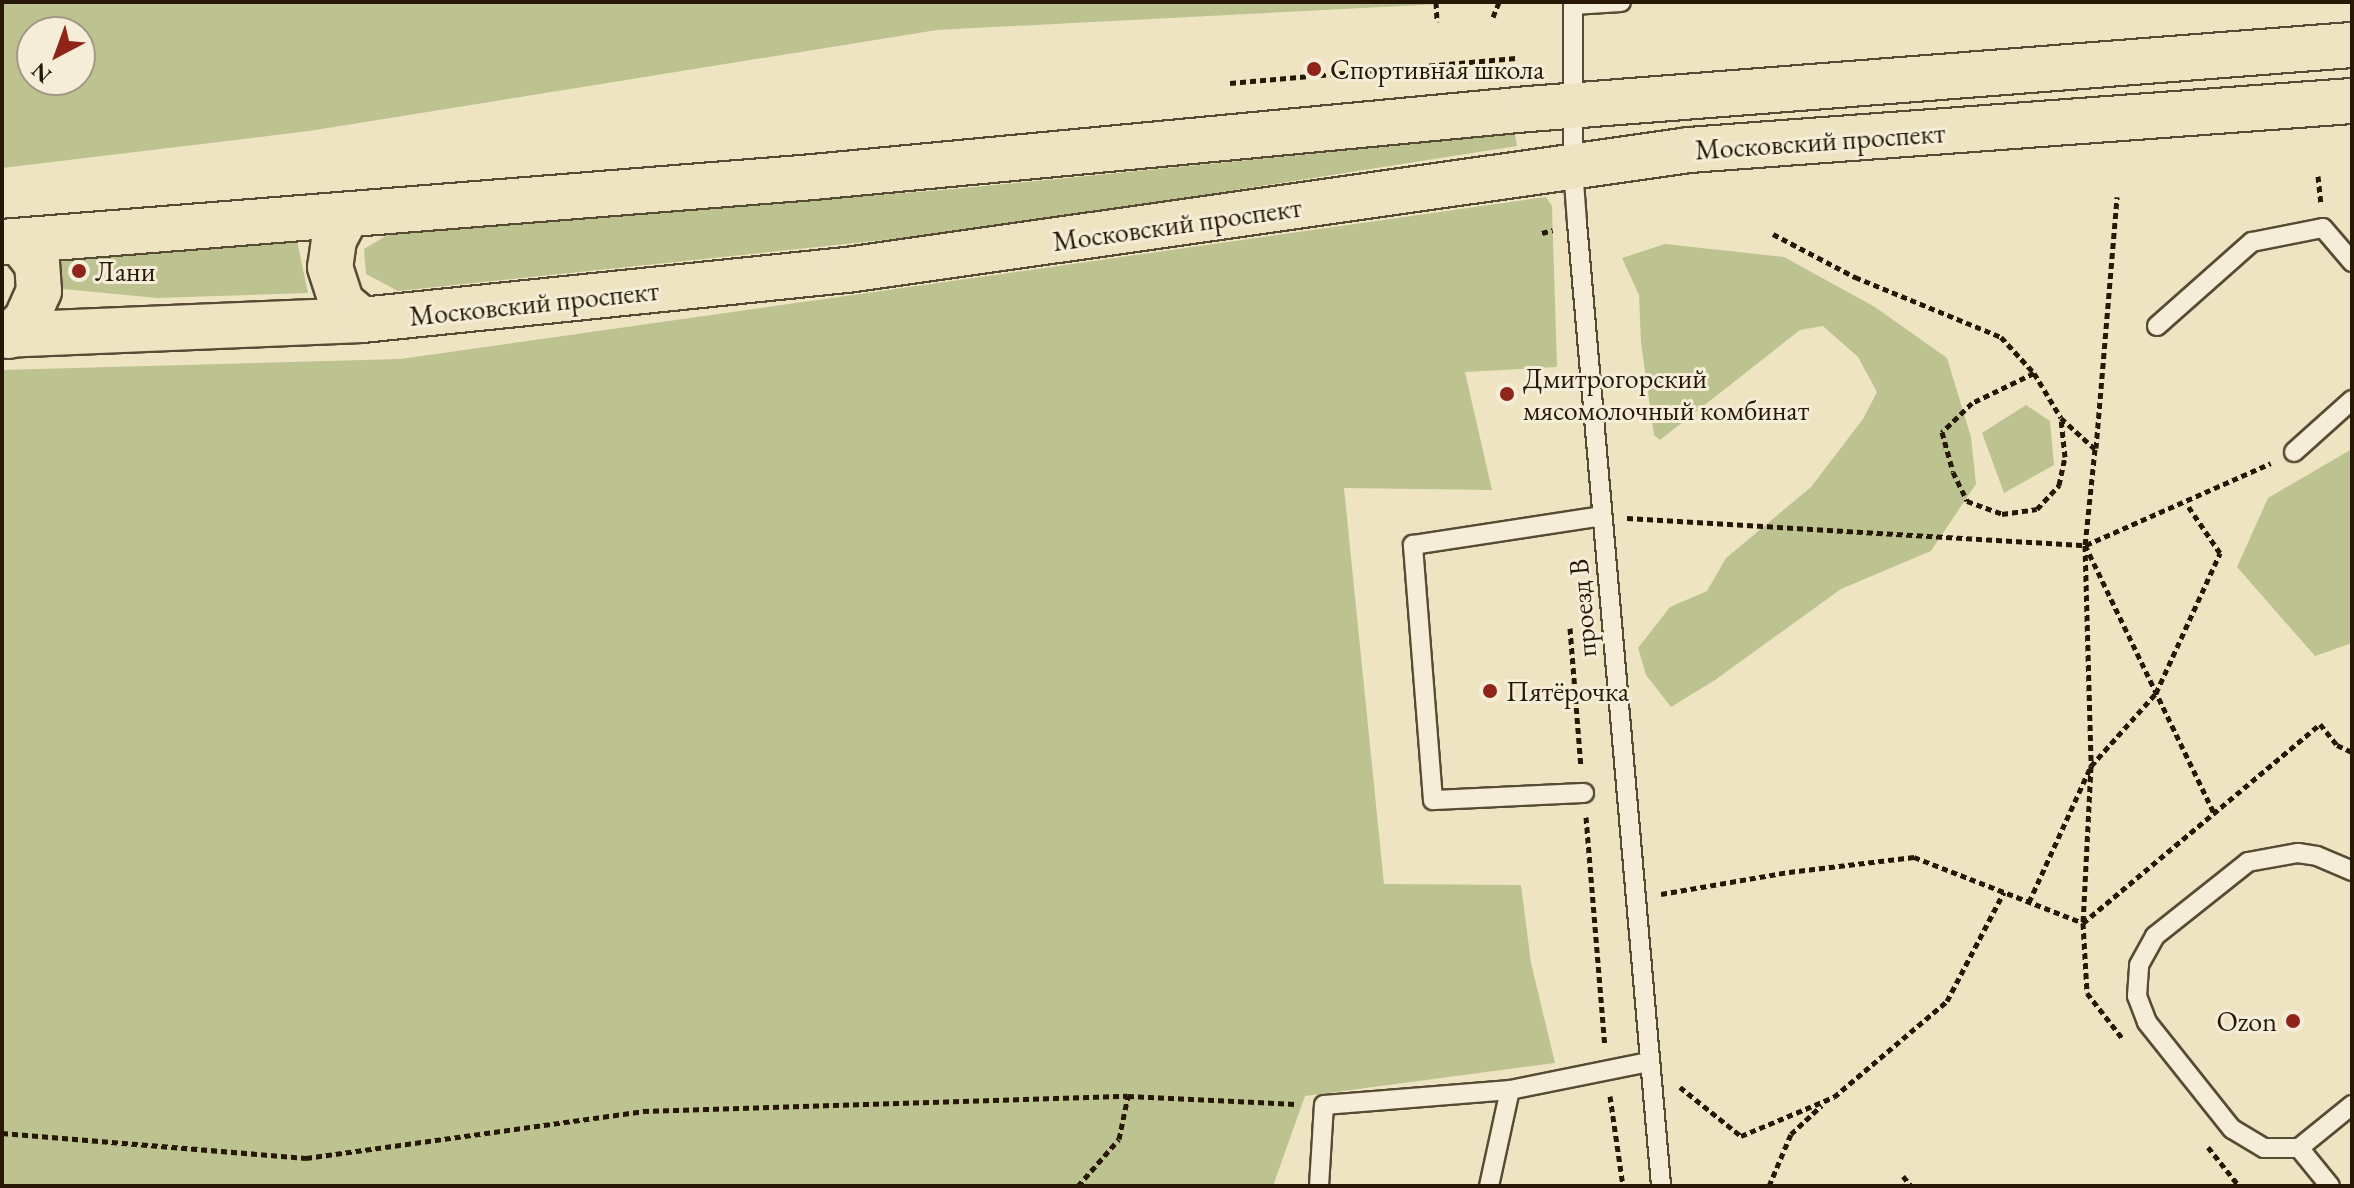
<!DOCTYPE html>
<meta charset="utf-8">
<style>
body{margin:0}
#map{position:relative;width:2354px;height:1188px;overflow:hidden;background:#efe4c2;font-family:"EB Garamond",serif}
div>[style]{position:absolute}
.green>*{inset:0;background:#bcc391}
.path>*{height:5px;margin-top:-2.5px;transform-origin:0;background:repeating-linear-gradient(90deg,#261805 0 6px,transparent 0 10px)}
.roads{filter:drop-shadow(2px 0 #584b34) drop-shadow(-2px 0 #584b34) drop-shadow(0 2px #584b34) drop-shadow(0 -2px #584b34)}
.service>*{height:18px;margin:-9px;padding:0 9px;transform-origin:9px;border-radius:9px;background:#f5edd7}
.primary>*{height:44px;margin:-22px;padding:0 22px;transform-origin:22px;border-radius:22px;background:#efe4c2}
.dots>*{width:22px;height:22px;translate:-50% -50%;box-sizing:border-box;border:4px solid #f5edd7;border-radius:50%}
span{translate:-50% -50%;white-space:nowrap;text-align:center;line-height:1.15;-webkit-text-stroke:6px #f5edd7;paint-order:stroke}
.poi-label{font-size:28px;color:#261805}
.left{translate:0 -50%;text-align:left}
.right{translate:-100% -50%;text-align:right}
.street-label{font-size:28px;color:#261805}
.frame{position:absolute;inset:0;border:4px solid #261805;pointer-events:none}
.north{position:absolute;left:16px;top:16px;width:80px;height:80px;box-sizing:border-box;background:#f5edd7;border:2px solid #a29883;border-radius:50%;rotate:221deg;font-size:22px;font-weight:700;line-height:32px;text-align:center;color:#261805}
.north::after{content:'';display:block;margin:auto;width:28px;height:36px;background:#8f2418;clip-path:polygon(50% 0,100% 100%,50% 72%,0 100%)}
</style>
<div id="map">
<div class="green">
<i style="clip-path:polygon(evenodd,2px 2px,1479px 2px,937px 30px,309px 131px,2px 168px,2px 2px,80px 32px,80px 80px,32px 80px,32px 32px,80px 32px)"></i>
<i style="clip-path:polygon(1515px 134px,1517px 146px,980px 230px,398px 291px,366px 274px,364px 249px,389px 234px,954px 189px)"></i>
<i style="clip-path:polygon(1546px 197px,1552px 206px,1557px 367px,1465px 372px,1492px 490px,1344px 488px,1384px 884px,1521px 885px,1531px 963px,1555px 1063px,1305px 1096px,1273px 1186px,2px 1186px,2px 370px,400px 359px)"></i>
<i style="clip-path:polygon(296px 236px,308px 293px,157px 298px,63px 289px,60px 252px)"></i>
<i style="clip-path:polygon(1665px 244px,1784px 257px,1875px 307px,1947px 358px,1971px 437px,1976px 484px,1931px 551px,1841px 589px,1715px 680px,1671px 707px,1646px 675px,1638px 648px,1670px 607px,1707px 591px,1726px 558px,1811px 487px,1863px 419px,1877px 392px,1858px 357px,1823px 326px,1800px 330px,1660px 440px,1654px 435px,1641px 343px,1639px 295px,1622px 258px)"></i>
<i style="clip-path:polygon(2026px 405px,2050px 421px,2054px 465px,2004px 493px,1982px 433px)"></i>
<i style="clip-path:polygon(2352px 449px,2352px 643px,2315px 656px,2237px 567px,2268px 498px)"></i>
</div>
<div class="path">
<i style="left:1436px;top:2px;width:20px;rotate:87deg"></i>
<i style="left:1493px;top:17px;width:16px;rotate:-68deg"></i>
<i style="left:1230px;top:83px;width:287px;rotate:-5deg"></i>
<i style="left:2318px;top:176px;width:27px;rotate:84deg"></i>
<i style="left:1542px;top:233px;width:11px;rotate:-15deg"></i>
<i style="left:1773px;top:234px;width:93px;rotate:27.7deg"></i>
<i style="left:1855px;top:277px;width:158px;rotate:22.3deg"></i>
<i style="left:2001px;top:337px;width:49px;rotate:47.5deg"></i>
<i style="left:2034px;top:373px;width:52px;rotate:59deg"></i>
<i style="left:2061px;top:418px;width:46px;rotate:42.4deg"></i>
<i style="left:2095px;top:449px;width:97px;rotate:95.9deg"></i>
<i style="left:2085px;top:545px;width:297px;rotate:64.3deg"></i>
<i style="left:2034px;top:373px;width:69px;rotate:154.2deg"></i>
<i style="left:1972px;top:403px;width:42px;rotate:136deg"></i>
<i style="left:1942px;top:432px;width:41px;rotate:74.6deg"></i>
<i style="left:1953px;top:472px;width:32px;rotate:64deg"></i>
<i style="left:1967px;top:501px;width:37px;rotate:20deg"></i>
<i style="left:2002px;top:514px;width:35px;rotate:-8deg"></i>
<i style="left:2037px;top:509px;width:33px;rotate:-47deg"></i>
<i style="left:2059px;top:485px;width:29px;rotate:-78deg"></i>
<i style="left:2065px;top:457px;width:39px;rotate:-96deg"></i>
<i style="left:2096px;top:448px;width:252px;rotate:-85.2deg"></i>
<i style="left:1627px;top:518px;width:459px;rotate:3.4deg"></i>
<i style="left:2085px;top:545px;width:221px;rotate:88.4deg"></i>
<i style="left:2091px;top:766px;width:157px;rotate:92.9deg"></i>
<i style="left:2083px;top:923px;width:70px;rotate:86.7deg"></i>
<i style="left:2087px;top:993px;width:58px;rotate:52deg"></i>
<i style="left:2086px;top:545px;width:202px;rotate:-23.9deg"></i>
<i style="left:1570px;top:628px;width:139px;rotate:85.5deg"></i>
<i style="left:1586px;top:817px;width:230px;rotate:85.3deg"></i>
<i style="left:1661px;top:894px;width:130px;rotate:-9.8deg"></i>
<i style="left:1789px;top:872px;width:126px;rotate:-6.8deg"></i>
<i style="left:1914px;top:857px;width:181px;rotate:21.3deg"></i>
<i style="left:2083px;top:923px;width:309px;rotate:-40deg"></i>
<i style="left:2320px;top:724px;width:27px;rotate:51deg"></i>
<i style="left:2337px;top:745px;width:17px;rotate:25deg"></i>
<i style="left:2029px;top:902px;width:149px;rotate:-65.5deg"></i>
<i style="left:2091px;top:766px;width:98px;rotate:-48.3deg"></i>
<i style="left:2156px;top:693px;width:154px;rotate:-65.4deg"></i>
<i style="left:2220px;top:553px;width:60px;rotate:-124.2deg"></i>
<i style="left:1680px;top:1087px;width:78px;rotate:38.8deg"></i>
<i style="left:1741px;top:1136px;width:101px;rotate:-22.8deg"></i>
<i style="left:1834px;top:1097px;width:148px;rotate:-40.3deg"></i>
<i style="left:1947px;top:1001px;width:123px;rotate:-62.4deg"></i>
<i style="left:1610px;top:1096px;width:91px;rotate:81.8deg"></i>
<i style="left:2px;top:1133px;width:305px;rotate:4.7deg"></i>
<i style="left:306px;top:1158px;width:340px;rotate:-7.9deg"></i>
<i style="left:643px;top:1111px;width:485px;rotate:-1.8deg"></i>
<i style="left:1128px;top:1096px;width:168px;rotate:2.7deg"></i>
<i style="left:2208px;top:1147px;width:50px;rotate:51.5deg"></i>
<i style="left:1903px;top:1176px;width:13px;rotate:51deg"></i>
<i style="left:1078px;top:1186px;width:62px;rotate:-48.9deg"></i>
<i style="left:1119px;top:1139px;width:44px;rotate:-78.2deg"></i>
<i style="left:1769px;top:1186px;width:56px;rotate:-67.1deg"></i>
<i style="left:1791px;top:1134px;width:42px;rotate:-43.1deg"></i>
</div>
<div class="roads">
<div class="service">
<i style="left:1573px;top:2px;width:166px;rotate:90deg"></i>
<i style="left:1573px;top:168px;width:55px;rotate:85.8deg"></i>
<i style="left:1577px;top:223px;width:967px;rotate:85.01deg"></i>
<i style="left:1573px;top:5px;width:48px;rotate:-3.6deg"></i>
<i style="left:2157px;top:326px;width:127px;rotate:-41.5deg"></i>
<i style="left:2252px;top:242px;width:72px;rotate:-11.2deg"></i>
<i style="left:2323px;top:228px;width:45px;rotate:49.5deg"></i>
<i style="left:2294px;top:452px;width:78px;rotate:-41.9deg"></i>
<i style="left:1584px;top:793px;width:151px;rotate:177.3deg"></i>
<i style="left:1433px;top:800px;width:256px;rotate:-94.5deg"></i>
<i style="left:1413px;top:545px;width:191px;rotate:-8.7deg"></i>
<i style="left:2299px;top:1148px;width:35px;rotate:180deg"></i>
<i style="left:2264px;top:1148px;width:37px;rotate:-149deg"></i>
<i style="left:2232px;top:1129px;width:137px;rotate:-128.5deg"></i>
<i style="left:2147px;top:1022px;width:28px;rotate:-111deg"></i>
<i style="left:2137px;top:996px;width:31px;rotate:-86deg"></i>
<i style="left:2139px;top:965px;width:33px;rotate:-61deg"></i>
<i style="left:2155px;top:936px;width:119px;rotate:-38.5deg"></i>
<i style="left:2248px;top:862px;width:51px;rotate:-10.2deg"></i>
<i style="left:2298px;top:853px;width:19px;rotate:9deg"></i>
<i style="left:2317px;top:856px;width:38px;rotate:23deg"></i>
<i style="left:1319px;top:1186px;width:81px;rotate:-86.5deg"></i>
<i style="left:1324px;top:1105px;width:187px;rotate:-4.6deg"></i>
<i style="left:1510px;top:1090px;width:142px;rotate:-11.4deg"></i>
<i style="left:1489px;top:1186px;width:98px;rotate:-77.7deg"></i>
<i style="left:2330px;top:1186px;width:49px;rotate:-129.2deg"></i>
<i style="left:2299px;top:1148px;width:68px;rotate:-39.1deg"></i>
</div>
<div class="primary">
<i style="left:346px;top:217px;width:26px;rotate:118deg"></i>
<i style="left:334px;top:240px;width:27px;rotate:98deg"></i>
<i style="left:330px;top:267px;width:38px;rotate:72deg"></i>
<i style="left:342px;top:303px;width:26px;rotate:40deg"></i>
<i style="left:2px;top:242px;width:814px;rotate:-4.58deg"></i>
<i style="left:813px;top:177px;width:719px;rotate:-5.43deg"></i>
<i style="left:1529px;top:109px;width:825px;rotate:-4.45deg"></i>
<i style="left:2px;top:335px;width:360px;rotate:-2.4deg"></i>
<i style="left:362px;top:320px;width:488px;rotate:-5.9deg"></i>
<i style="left:847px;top:270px;width:851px;rotate:-8.11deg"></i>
<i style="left:1689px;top:150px;width:665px;rotate:-4.23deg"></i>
<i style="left:9px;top:336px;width:23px;rotate:-43deg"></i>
<i style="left:26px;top:320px;width:32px;rotate:-66deg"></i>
<i style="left:39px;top:291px;width:27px;rotate:-94deg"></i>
<i style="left:37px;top:264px;width:29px;rotate:-128deg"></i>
</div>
</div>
<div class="dots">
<i style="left:1314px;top:69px;background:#8f2418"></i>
<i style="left:79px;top:271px;background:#8f2418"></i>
<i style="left:1507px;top:394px;background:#8f2418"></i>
<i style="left:1490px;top:691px;background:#8f2418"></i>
<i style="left:2293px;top:1021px;background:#8f2418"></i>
</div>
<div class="poi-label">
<span class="left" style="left:1330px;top:69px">Спортивная школа</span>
<span class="left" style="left:95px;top:271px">Лани</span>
<span class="left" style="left:1523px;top:394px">Дмитрогорский<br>мясомолочный комбинат</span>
<span class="left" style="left:1506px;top:691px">Пятёрочка</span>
<span class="right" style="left:2277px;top:1021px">Ozon</span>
</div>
<div class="street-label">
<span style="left:1820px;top:141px;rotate:-4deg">Московский проспект</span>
<span style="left:1177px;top:224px;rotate:-8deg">Московский проспект</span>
<span style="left:534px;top:303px;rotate:-6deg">Московский проспект</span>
<span style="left:1582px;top:608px;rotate:-95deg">проезд B</span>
</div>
<div class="frame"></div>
<div class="north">N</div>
</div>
